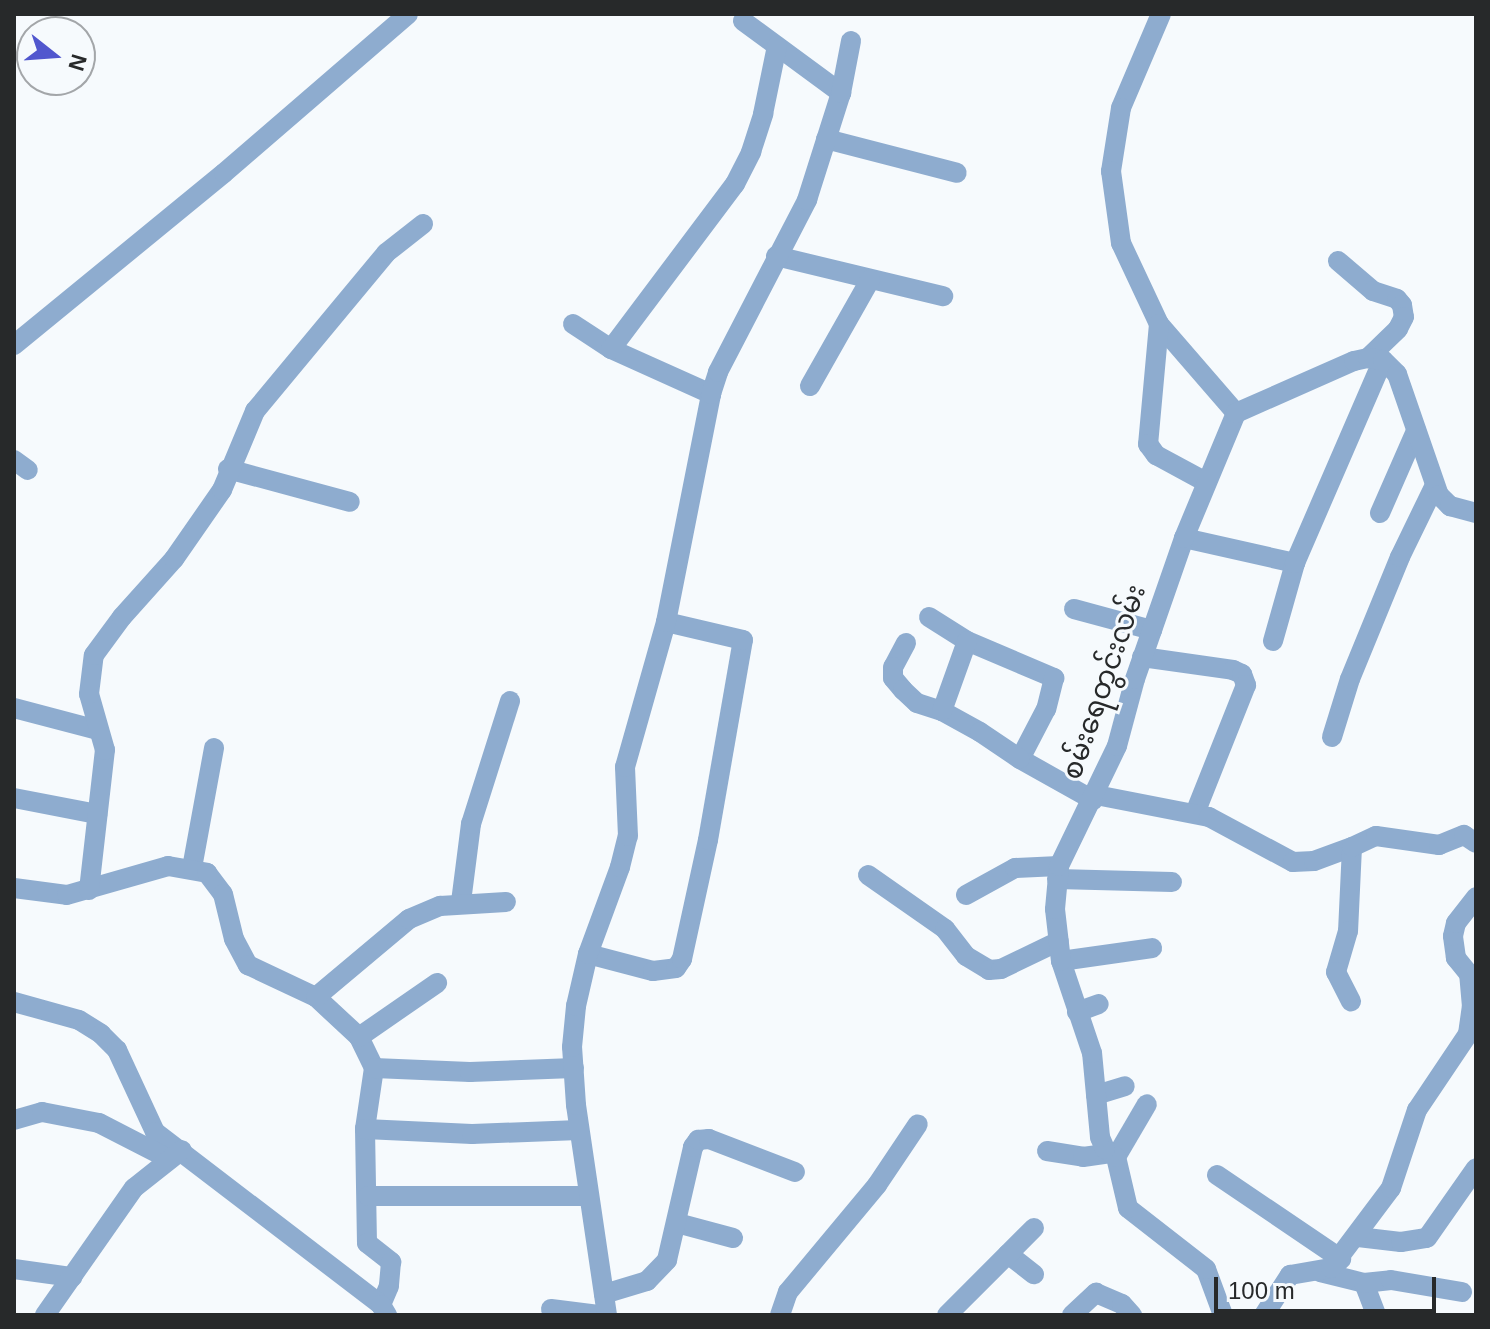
<!DOCTYPE html>
<meta charset="utf-8">
<style>
body{margin:0}
#map{position:relative;width:1490px;height:1329px;overflow:hidden;background:#f6fafd;font-family:Arial,"Noto Sans Myanmar",sans-serif}
div>[style]{position:absolute}
.minor>*{height:20px;margin:-10px;padding:0 10px;transform-origin:10px;border-radius:10px;background:#8eaccf}
span{translate:-50% -50%;white-space:nowrap;text-align:center;line-height:1.15;-webkit-text-stroke:6px #f6fafd;paint-order:stroke}
.street-label{font-size:28px;color:#27292a}
.frame{position:absolute;inset:0;border:16px solid #27292a;pointer-events:none}
.north{position:absolute;left:16px;top:16px;width:80px;height:80px;box-sizing:border-box;background:#f6fafd;border:2px solid #a3a6a9;border-radius:50%;rotate:107deg;font-size:22px;font-weight:700;line-height:32px;text-align:center;color:#27292a}
.north::after{content:'';display:block;margin:auto;width:28px;height:36px;background:#5157ce;clip-path:polygon(50% 0,100% 100%,50% 72%,0 100%)}
.scale{position:absolute;left:1214px;top:1277px;width:222px;height:36px;box-sizing:border-box;border:4px solid #27292a;border-top:0;padding-left:10px;font-size:24px;line-height:28px;white-space:nowrap;color:#27292a;-webkit-text-stroke:6px #f6fafd;paint-order:stroke}
</style>
<div id="map">
<div class="minor">
<i style="left:1161px;top:14px;width:102px;rotate:113.1deg"></i>
<i style="left:1121px;top:108px;width:64px;rotate:99deg"></i>
<i style="left:1111px;top:171px;width:73px;rotate:82.1deg"></i>
<i style="left:1121px;top:243px;width:89px;rotate:64.9deg"></i>
<i style="left:1159px;top:324px;width:118px;rotate:49.1deg"></i>
<i style="left:743px;top:21px;width:122px;rotate:36.3deg"></i>
<i style="left:826px;top:139px;width:135px;rotate:14.5deg"></i>
<i style="left:776px;top:256px;width:172px;rotate:13.5deg"></i>
<i style="left:1338px;top:261px;width:46px;rotate:40.6deg"></i>
<i style="left:1373px;top:291px;width:25px;rotate:18deg"></i>
<i style="left:1397px;top:299px;width:8px;rotate:50deg"></i>
<i style="left:1402px;top:305px;width:12px;rotate:81deg"></i>
<i style="left:1404px;top:317px;width:13px;rotate:117deg"></i>
<i style="left:1398px;top:329px;width:42px;rotate:136deg"></i>
<i style="left:573px;top:324px;width:45px;rotate:33.3deg"></i>
<i style="left:611px;top:349px;width:110px;rotate:24.2deg"></i>
<i style="left:1159px;top:324px;width:121px;rotate:95.2deg"></i>
<i style="left:1148px;top:444px;width:14px;rotate:54deg"></i>
<i style="left:1156px;top:455px;width:57px;rotate:28.4deg"></i>
<i style="left:14px;top:345px;width:271px;rotate:-39.3deg"></i>
<i style="left:224px;top:173px;width:243px;rotate:-40.8deg"></i>
<i style="left:611px;top:349px;width:206px;rotate:-53.1deg"></i>
<i style="left:735px;top:184px;width:36px;rotate:-63deg"></i>
<i style="left:751px;top:152px;width:40px;rotate:-72deg"></i>
<i style="left:763px;top:114px;width:69px;rotate:-78.4deg"></i>
<i style="left:810px;top:386px;width:122px;rotate:-60.5deg"></i>
<i style="left:14px;top:460px;width:17px;rotate:36deg"></i>
<i style="left:228px;top:469px;width:126px;rotate:15.1deg"></i>
<i style="left:1380px;top:513px;width:90px;rotate:-66.3deg"></i>
<i style="left:1184px;top:538px;width:114px;rotate:12.7deg"></i>
<i style="left:1074px;top:609px;width:81px;rotate:15.1deg"></i>
<i style="left:929px;top:617px;width:45px;rotate:32.3deg"></i>
<i style="left:967px;top:641px;width:95px;rotate:23deg"></i>
<i style="left:1054px;top:678px;width:32px;rotate:104deg"></i>
<i style="left:1046px;top:709px;width:56px;rotate:117.5deg"></i>
<i style="left:1020px;top:759px;width:84px;rotate:29.3deg"></i>
<i style="left:1273px;top:641px;width:81px;rotate:-74.2deg"></i>
<i style="left:1295px;top:563px;width:221px;rotate:-66.6deg"></i>
<i style="left:906px;top:643px;width:27px;rotate:118deg"></i>
<i style="left:893px;top:667px;width:11px;rotate:90deg"></i>
<i style="left:893px;top:678px;width:16px;rotate:50deg"></i>
<i style="left:903px;top:690px;width:19px;rotate:43deg"></i>
<i style="left:917px;top:703px;width:26px;rotate:18deg"></i>
<i style="left:942px;top:711px;width:43px;rotate:28.9deg"></i>
<i style="left:980px;top:732px;width:48px;rotate:34deg"></i>
<i style="left:1142px;top:657px;width:92px;rotate:8.1deg"></i>
<i style="left:1233px;top:670px;width:10px;rotate:24deg"></i>
<i style="left:1242px;top:674px;width:12px;rotate:70deg"></i>
<i style="left:1246px;top:685px;width:138px;rotate:111.7deg"></i>
<i style="left:14px;top:708px;width:87px;rotate:14.7deg"></i>
<i style="left:942px;top:711px;width:74px;rotate:-70.3deg"></i>
<i style="left:1332px;top:737px;width:61px;rotate:-72.8deg"></i>
<i style="left:1350px;top:679px;width:132px;rotate:-67.7deg"></i>
<i style="left:1400px;top:557px;width:78px;rotate:-64.1deg"></i>
<i style="left:1096px;top:795px;width:115px;rotate:11deg"></i>
<i style="left:1209px;top:817px;width:95px;rotate:28.2deg"></i>
<i style="left:1293px;top:862px;width:21px;rotate:-3deg"></i>
<i style="left:1314px;top:861px;width:40px;rotate:-20.2deg"></i>
<i style="left:1352px;top:847px;width:84px;rotate:92.7deg"></i>
<i style="left:1348px;top:931px;width:43px;rotate:106.3deg"></i>
<i style="left:1336px;top:972px;width:33px;rotate:63deg"></i>
<i style="left:14px;top:798px;width:85px;rotate:10.9deg"></i>
<i style="left:1352px;top:847px;width:26px;rotate:-25deg"></i>
<i style="left:1376px;top:836px;width:64px;rotate:8.1deg"></i>
<i style="left:1439px;top:845px;width:27px;rotate:-22deg"></i>
<i style="left:1464px;top:835px;width:14px;rotate:34deg"></i>
<i style="left:192px;top:868px;width:122px;rotate:-79.6deg"></i>
<i style="left:868px;top:875px;width:94px;rotate:35deg"></i>
<i style="left:945px;top:929px;width:34px;rotate:52deg"></i>
<i style="left:966px;top:956px;width:27px;rotate:31deg"></i>
<i style="left:989px;top:970px;width:12px;rotate:-5deg"></i>
<i style="left:1001px;top:969px;width:64px;rotate:-25.8deg"></i>
<i style="left:1057px;top:879px;width:115px;rotate:1.5deg"></i>
<i style="left:14px;top:888px;width:53px;rotate:7.5deg"></i>
<i style="left:67px;top:895px;width:105px;rotate:-16deg"></i>
<i style="left:168px;top:866px;width:40px;rotate:10deg"></i>
<i style="left:207px;top:873px;width:26px;rotate:53deg"></i>
<i style="left:223px;top:894px;width:46px;rotate:76.3deg"></i>
<i style="left:234px;top:939px;width:30px;rotate:62deg"></i>
<i style="left:248px;top:965px;width:75px;rotate:25.2deg"></i>
<i style="left:316px;top:997px;width:59px;rotate:42.9deg"></i>
<i style="left:359px;top:1037px;width:34px;rotate:64deg"></i>
<i style="left:374px;top:1068px;width:62px;rotate:98.4deg"></i>
<i style="left:365px;top:1129px;width:114px;rotate:89deg"></i>
<i style="left:367px;top:1243px;width:31px;rotate:38deg"></i>
<i style="left:391px;top:1262px;width:24px;rotate:95deg"></i>
<i style="left:389px;top:1286px;width:21px;rotate:113deg"></i>
<i style="left:89px;top:890px;width:141px;rotate:-83.5deg"></i>
<i style="left:105px;top:750px;width:58px;rotate:-105.9deg"></i>
<i style="left:89px;top:694px;width:39px;rotate:-83deg"></i>
<i style="left:94px;top:655px;width:47px;rotate:-53.6deg"></i>
<i style="left:122px;top:617px;width:78px;rotate:-48.1deg"></i>
<i style="left:174px;top:559px;width:84px;rotate:-55.2deg"></i>
<i style="left:222px;top:490px;width:86px;rotate:-67.3deg"></i>
<i style="left:255px;top:411px;width:205px;rotate:-50.3deg"></i>
<i style="left:386px;top:253px;width:47px;rotate:-38.1deg"></i>
<i style="left:966px;top:895px;width:56px;rotate:-28.9deg"></i>
<i style="left:1015px;top:868px;width:44px;rotate:-2.6deg"></i>
<i style="left:461px;top:902px;width:79px;rotate:-82.7deg"></i>
<i style="left:471px;top:824px;width:129px;rotate:-72.4deg"></i>
<i style="left:588px;top:954px;width:67px;rotate:14.7deg"></i>
<i style="left:653px;top:971px;width:23px;rotate:-7deg"></i>
<i style="left:676px;top:968px;width:11px;rotate:-56deg"></i>
<i style="left:682px;top:959px;width:122px;rotate:-77.7deg"></i>
<i style="left:708px;top:840px;width:203px;rotate:-80.1deg"></i>
<i style="left:743px;top:640px;width:79px;rotate:-166.8deg"></i>
<i style="left:1061px;top:961px;width:92px;rotate:-8.1deg"></i>
<i style="left:316px;top:997px;width:121px;rotate:-40deg"></i>
<i style="left:409px;top:919px;width:34px;rotate:-23deg"></i>
<i style="left:440px;top:906px;width:66px;rotate:-3.5deg"></i>
<i style="left:14px;top:1002px;width:67px;rotate:15.5deg"></i>
<i style="left:79px;top:1020px;width:26px;rotate:32deg"></i>
<i style="left:101px;top:1034px;width:23px;rotate:45deg"></i>
<i style="left:117px;top:1050px;width:90px;rotate:65.1deg"></i>
<i style="left:155px;top:1132px;width:285px;rotate:37.4deg"></i>
<i style="left:381px;top:1305px;width:12px;rotate:59deg"></i>
<i style="left:1077px;top:1012px;width:23px;rotate:-20deg"></i>
<i style="left:359px;top:1037px;width:95px;rotate:-34.7deg"></i>
<i style="left:374px;top:1068px;width:96px;rotate:2.4deg"></i>
<i style="left:470px;top:1072px;width:104px;rotate:-2.2deg"></i>
<i style="left:1096px;top:1095px;width:30px;rotate:-17deg"></i>
<i style="left:14px;top:1120px;width:29px;rotate:-16deg"></i>
<i style="left:42px;top:1112px;width:58px;rotate:10.9deg"></i>
<i style="left:99px;top:1123px;width:79px;rotate:27.2deg"></i>
<i style="left:365px;top:1129px;width:107px;rotate:2.7deg"></i>
<i style="left:472px;top:1134px;width:107px;rotate:-2.1deg"></i>
<i style="left:1047px;top:1151px;width:36px;rotate:9deg"></i>
<i style="left:1083px;top:1157px;width:28px;rotate:-8deg"></i>
<i style="left:1116px;top:1157px;width:61px;rotate:-59.7deg"></i>
<i style="left:1217px;top:1175px;width:150px;rotate:34.1deg"></i>
<i style="left:368px;top:1196px;width:221px"></i>
<i style="left:677px;top:1223px;width:58px;rotate:15deg"></i>
<i style="left:1358px;top:1237px;width:43px;rotate:6.6deg"></i>
<i style="left:1401px;top:1242px;width:26px;rotate:-9deg"></i>
<i style="left:1427px;top:1238px;width:85px;rotate:-55deg"></i>
<i style="left:1008px;top:1254px;width:33px;rotate:38deg"></i>
<i style="left:14px;top:1269px;width:59px;rotate:7.9deg"></i>
<i style="left:1320px;top:1272px;width:45px;rotate:14deg"></i>
<i style="left:1364px;top:1283px;width:34px;rotate:69deg"></i>
<i style="left:1364px;top:1283px;width:27px;rotate:-6deg"></i>
<i style="left:1391px;top:1280px;width:72px;rotate:9.6deg"></i>
<i style="left:604px;top:1294px;width:45px;rotate:-16.8deg"></i>
<i style="left:647px;top:1281px;width:29px;rotate:-46deg"></i>
<i style="left:667px;top:1260px;width:116px;rotate:-77deg"></i>
<i style="left:693px;top:1147px;width:9px;rotate:-54deg"></i>
<i style="left:698px;top:1140px;width:11px;rotate:-5deg"></i>
<i style="left:709px;top:1139px;width:92px;rotate:21deg"></i>
<i style="left:551px;top:1309px;width:48px;rotate:7.1deg"></i>
<i style="left:45px;top:1315px;width:155px;rotate:-55deg"></i>
<i style="left:134px;top:1188px;width:61px;rotate:-38.4deg"></i>
<i style="left:607px;top:1315px;width:212px;rotate:-98.4deg"></i>
<i style="left:576px;top:1105px;width:58px;rotate:-93.9deg"></i>
<i style="left:572px;top:1047px;width:41px;rotate:-84.4deg"></i>
<i style="left:576px;top:1006px;width:53px;rotate:-77deg"></i>
<i style="left:588px;top:954px;width:93px;rotate:-69.8deg"></i>
<i style="left:620px;top:867px;width:32px;rotate:-76deg"></i>
<i style="left:628px;top:836px;width:69px;rotate:-92.5deg"></i>
<i style="left:625px;top:767px;width:151px;rotate:-74.2deg"></i>
<i style="left:666px;top:622px;width:232px;rotate:-78.8deg"></i>
<i style="left:711px;top:394px;width:23px;rotate:-72deg"></i>
<i style="left:718px;top:372px;width:194px;rotate:-62.6deg"></i>
<i style="left:807px;top:200px;width:112px;rotate:-72.4deg"></i>
<i style="left:841px;top:93px;width:53px;rotate:-79.1deg"></i>
<i style="left:780px;top:1315px;width:24px;rotate:-71deg"></i>
<i style="left:788px;top:1292px;width:139px;rotate:-50.2deg"></i>
<i style="left:877px;top:1185px;width:73px;rotate:-56.1deg"></i>
<i style="left:947px;top:1315px;width:123px;rotate:-45deg"></i>
<i style="left:1072px;top:1315px;width:33px;rotate:-43deg"></i>
<i style="left:1096px;top:1293px;width:28px;rotate:23deg"></i>
<i style="left:1122px;top:1304px;width:15px;rotate:48deg"></i>
<i style="left:1223px;top:1315px;width:49px;rotate:-110.3deg"></i>
<i style="left:1206px;top:1269px;width:99px;rotate:-142deg"></i>
<i style="left:1128px;top:1208px;width:52px;rotate:-103.2deg"></i>
<i style="left:1116px;top:1157px;width:14px;rotate:-144deg"></i>
<i style="left:1105px;top:1149px;width:13px;rotate:-113deg"></i>
<i style="left:1100px;top:1137px;width:84px;rotate:-95.4deg"></i>
<i style="left:1092px;top:1053px;width:97px;rotate:-108.6deg"></i>
<i style="left:1061px;top:961px;width:52px;rotate:-96.6deg"></i>
<i style="left:1055px;top:909px;width:43px;rotate:-84.7deg"></i>
<i style="left:1059px;top:866px;width:133px;rotate:-64.2deg"></i>
<i style="left:1117px;top:746px;width:69px;rotate:-75deg"></i>
<i style="left:1135px;top:679px;width:149px;rotate:-70.8deg"></i>
<i style="left:1184px;top:538px;width:135px;rotate:-67.4deg"></i>
<i style="left:1236px;top:413px;width:129px;rotate:-23.8deg"></i>
<i style="left:1354px;top:361px;width:14px;rotate:-12deg"></i>
<i style="left:1368px;top:358px;width:15px;rotate:8deg"></i>
<i style="left:1383px;top:360px;width:20px;rotate:45deg"></i>
<i style="left:1397px;top:374px;width:128px;rotate:70.9deg"></i>
<i style="left:1439px;top:495px;width:16px;rotate:45deg"></i>
<i style="left:1450px;top:506px;width:27px;rotate:15deg"></i>
<i style="left:1264px;top:1315px;width:48px;rotate:-57deg"></i>
<i style="left:1290px;top:1275px;width:42px;rotate:-9.7deg"></i>
<i style="left:1331px;top:1268px;width:100px;rotate:-53.1deg"></i>
<i style="left:1391px;top:1188px;width:82px;rotate:-71.6deg"></i>
<i style="left:1417px;top:1110px;width:92px;rotate:-56.1deg"></i>
<i style="left:1468px;top:1034px;width:27px;rotate:-82deg"></i>
<i style="left:1472px;top:1007px;width:33px;rotate:-95deg"></i>
<i style="left:1469px;top:974px;width:21px;rotate:-129deg"></i>
<i style="left:1456px;top:958px;width:22px;rotate:-98deg"></i>
<i style="left:1453px;top:936px;width:13px;rotate:-77deg"></i>
<i style="left:1456px;top:923px;width:33px;rotate:-52deg"></i>
</div>
<div class="street-label">
<span style="left:1104px;top:682px;rotate:-71deg">စမ်းရေတွင်းလမ်း</span>
</div>
<div class="frame"></div>
<div class="north">N</div>
<div class="scale">100 m</div>
</div>
